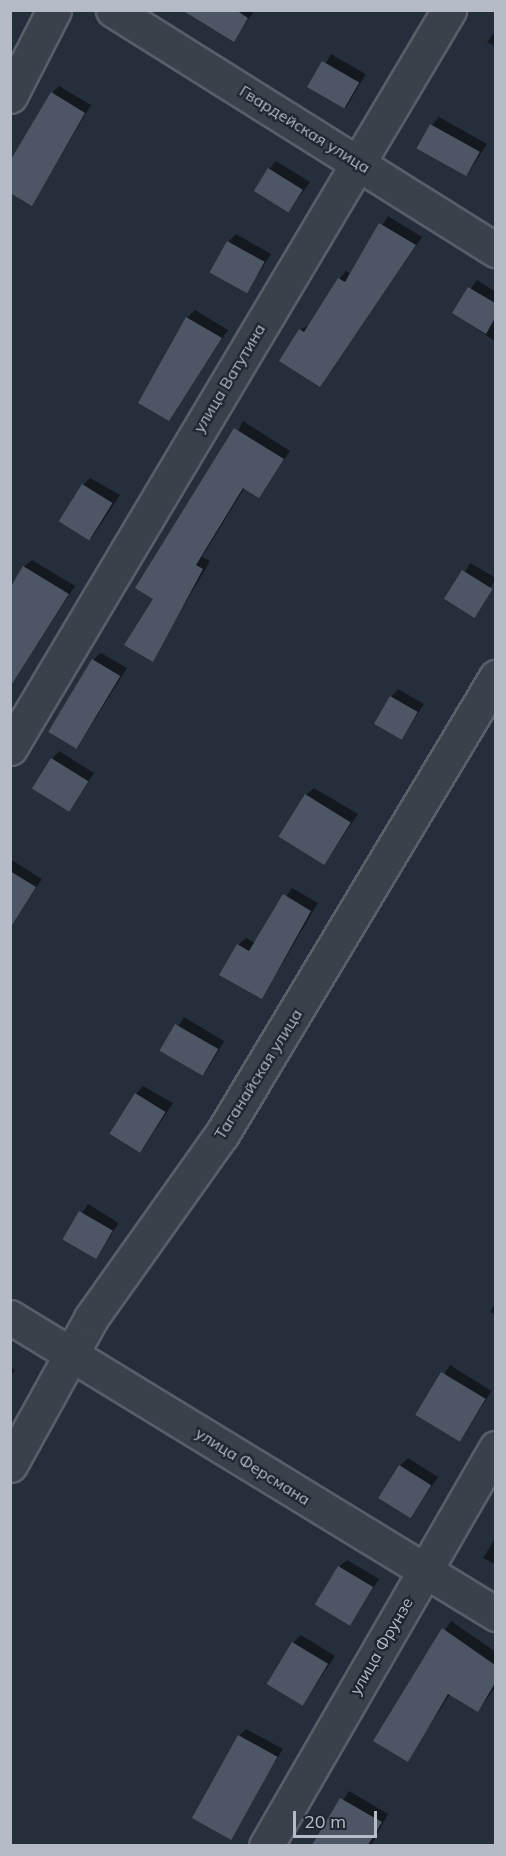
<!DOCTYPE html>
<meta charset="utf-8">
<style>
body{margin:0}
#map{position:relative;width:506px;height:1856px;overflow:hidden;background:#252f3b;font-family:Mulish,sans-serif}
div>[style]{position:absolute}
.shadow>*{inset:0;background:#0007;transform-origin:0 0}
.building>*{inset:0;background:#4c5665;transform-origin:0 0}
.roads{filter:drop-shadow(2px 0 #575f69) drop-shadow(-2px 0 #575f69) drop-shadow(0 2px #575f69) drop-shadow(0 -2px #575f69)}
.minor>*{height:33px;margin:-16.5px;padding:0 16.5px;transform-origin:16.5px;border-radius:16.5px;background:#39414b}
span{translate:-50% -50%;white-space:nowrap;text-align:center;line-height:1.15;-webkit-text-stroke:4.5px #1e2630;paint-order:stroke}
.street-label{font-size:16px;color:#b5bcc7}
.frame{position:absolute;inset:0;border:12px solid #b5bcc7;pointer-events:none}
.scale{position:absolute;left:293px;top:1811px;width:84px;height:27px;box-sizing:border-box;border:3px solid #b5bcc7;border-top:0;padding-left:8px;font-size:18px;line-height:21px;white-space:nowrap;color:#b5bcc7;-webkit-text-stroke:4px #1e2630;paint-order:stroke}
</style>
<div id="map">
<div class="shadow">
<i style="clip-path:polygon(189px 10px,255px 10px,233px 40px)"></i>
<i style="clip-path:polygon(496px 30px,496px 47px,487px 42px)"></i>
<i style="left:331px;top:54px;width:40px;height:39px;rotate:30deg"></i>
<i style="clip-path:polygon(59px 86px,91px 105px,32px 204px,52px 93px)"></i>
<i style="clip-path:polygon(439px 117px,487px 144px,467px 175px,432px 125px)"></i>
<i style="clip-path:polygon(276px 161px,310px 182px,289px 211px,269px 169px)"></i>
<i style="clip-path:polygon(388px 216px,422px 237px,320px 385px,300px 330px,311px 324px,339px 279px,346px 271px,351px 274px)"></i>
<i style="clip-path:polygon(236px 234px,271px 254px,247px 292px,228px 242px)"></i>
<i style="clip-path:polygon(477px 280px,496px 292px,496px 342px,454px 313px)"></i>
<i style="clip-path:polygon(195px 310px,228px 330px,169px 419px,187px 318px)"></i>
<i style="clip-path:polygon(243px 421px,290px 451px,259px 496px,245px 487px,202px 557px,210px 561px,152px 660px,155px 598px)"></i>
<i style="clip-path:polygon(90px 478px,120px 495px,91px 539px,83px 485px)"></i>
<i style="clip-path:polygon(32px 560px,75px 586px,10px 686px,24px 567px)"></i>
<i style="left:470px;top:563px;width:30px;height:42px;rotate:30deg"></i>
<i style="clip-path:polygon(101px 653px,127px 668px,77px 748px,93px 660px)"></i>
<i style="clip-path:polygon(398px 689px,424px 704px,402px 738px,391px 697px)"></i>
<i style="clip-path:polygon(59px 751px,94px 773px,69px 809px,52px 759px)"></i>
<i style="clip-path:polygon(314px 788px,358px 814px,325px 863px,306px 795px)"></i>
<i style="clip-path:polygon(10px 859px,42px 879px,12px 923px,10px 923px)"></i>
<i style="clip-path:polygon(292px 888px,318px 903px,262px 998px,238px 945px,246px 938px,255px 943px)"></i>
<i style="left:184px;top:1017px;width:47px;height:40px;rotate:31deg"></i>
<i style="clip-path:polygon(143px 1086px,173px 1103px,142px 1150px,136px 1094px)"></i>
<i style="left:88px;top:1204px;width:36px;height:42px;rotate:32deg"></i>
<i style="clip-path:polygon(496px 1302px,496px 1315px,490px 1312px)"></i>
<i style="left:450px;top:1365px;width:49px;height:60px;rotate:32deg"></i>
<i style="clip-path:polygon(10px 1367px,15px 1370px,10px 1377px)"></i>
<i style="clip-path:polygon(408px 1458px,438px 1477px,411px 1516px,400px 1466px)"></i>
<i style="clip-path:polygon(496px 1537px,496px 1565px,483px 1558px)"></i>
<i style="clip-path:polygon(347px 1560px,379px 1579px,350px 1623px,339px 1567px)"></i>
<i style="clip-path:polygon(451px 1621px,496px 1652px,496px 1686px,478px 1711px,450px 1694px,407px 1760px,375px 1741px)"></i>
<i style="clip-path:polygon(301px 1635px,335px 1656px,303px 1704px,293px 1643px)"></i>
<i style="clip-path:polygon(246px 1729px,283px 1749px,227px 1837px,239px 1736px)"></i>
<i style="clip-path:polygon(349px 1791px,388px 1814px,371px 1846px,313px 1846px)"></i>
</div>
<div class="building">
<i style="clip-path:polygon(182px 10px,236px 10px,248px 18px,234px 42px)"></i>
<i style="left:322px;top:61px;width:43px;height:30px;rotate:30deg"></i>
<i style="clip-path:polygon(51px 92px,85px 113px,32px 206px,10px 193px,10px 161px)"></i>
<i style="left:430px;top:124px;width:57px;height:28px;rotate:29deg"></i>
<i style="left:268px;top:168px;width:41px;height:27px;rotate:32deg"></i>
<i style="clip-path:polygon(379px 223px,416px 245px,320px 387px,279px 361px,299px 329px,304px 332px,338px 278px,345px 282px)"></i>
<i style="left:227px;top:241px;width:43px;height:36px;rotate:29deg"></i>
<i style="clip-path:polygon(468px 287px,495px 303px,495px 318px,486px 334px,452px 313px)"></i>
<i style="clip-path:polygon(186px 317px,222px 338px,169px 421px,138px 403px)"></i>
<i style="clip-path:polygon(234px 428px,284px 459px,259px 498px,243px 488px,196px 565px,203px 569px,153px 662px,124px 645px,153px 599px,135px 588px)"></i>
<i style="left:82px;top:484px;width:36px;height:44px;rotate:32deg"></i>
<i style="clip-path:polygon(23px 566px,69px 594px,10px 687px,10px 588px)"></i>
<i style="left:462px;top:570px;width:36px;height:34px;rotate:32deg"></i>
<i style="left:92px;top:659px;width:33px;height:85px;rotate:31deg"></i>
<i style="left:390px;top:696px;width:32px;height:32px;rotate:30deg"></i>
<i style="left:51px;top:758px;width:44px;height:36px;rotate:32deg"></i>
<i style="left:305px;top:794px;width:54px;height:50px;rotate:32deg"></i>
<i style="clip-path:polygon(10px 871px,36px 887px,10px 928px)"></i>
<i style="clip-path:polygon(283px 894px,311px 911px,262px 999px,219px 975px,237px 944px,249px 951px)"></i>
<i style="left:175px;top:1024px;width:50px;height:31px;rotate:30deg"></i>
<i style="left:135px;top:1093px;width:36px;height:48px;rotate:32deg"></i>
<i style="left:79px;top:1211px;width:39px;height:33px;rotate:30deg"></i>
<i style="left:441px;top:1372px;width:52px;height:50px;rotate:31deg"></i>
<i style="left:399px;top:1465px;width:38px;height:39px;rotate:32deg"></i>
<i style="left:338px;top:1566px;width:41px;height:45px;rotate:31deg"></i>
<i style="clip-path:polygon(442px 1628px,495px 1665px,495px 1683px,478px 1712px,448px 1694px,408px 1762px,373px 1741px)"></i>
<i style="left:292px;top:1642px;width:42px;height:49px;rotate:31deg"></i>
<i style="left:238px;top:1735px;width:45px;height:95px;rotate:29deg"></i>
<i style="clip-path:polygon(340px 1798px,382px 1822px,368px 1845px,312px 1845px)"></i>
</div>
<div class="roads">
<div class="minor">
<i style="left:113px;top:10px;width:452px;rotate:32.1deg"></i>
<i style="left:10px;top:96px;width:97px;rotate:-62.9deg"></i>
<i style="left:10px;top:748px;width:859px;rotate:-59.25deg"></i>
<i style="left:10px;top:1317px;width:570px;rotate:31.43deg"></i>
<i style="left:10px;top:1465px;width:168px;rotate:-61.1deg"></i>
<i style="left:91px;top:1318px;width:226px;rotate:-54.6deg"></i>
<i style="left:222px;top:1134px;width:533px;rotate:-59.05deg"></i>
<i style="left:266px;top:1846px;width:460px;rotate:-60deg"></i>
</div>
</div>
<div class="street-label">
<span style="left:305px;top:129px;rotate:32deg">Гвардейская улица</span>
<span style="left:229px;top:378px;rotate:-59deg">улица Ватутина</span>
<span style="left:258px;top:1074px;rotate:-58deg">Таганайская улица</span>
<span style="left:253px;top:1466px;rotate:32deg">улица Ферсмана</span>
<span style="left:381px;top:1646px;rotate:-60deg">улица Фрунзе</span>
</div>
<div class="frame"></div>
<div class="scale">20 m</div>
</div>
